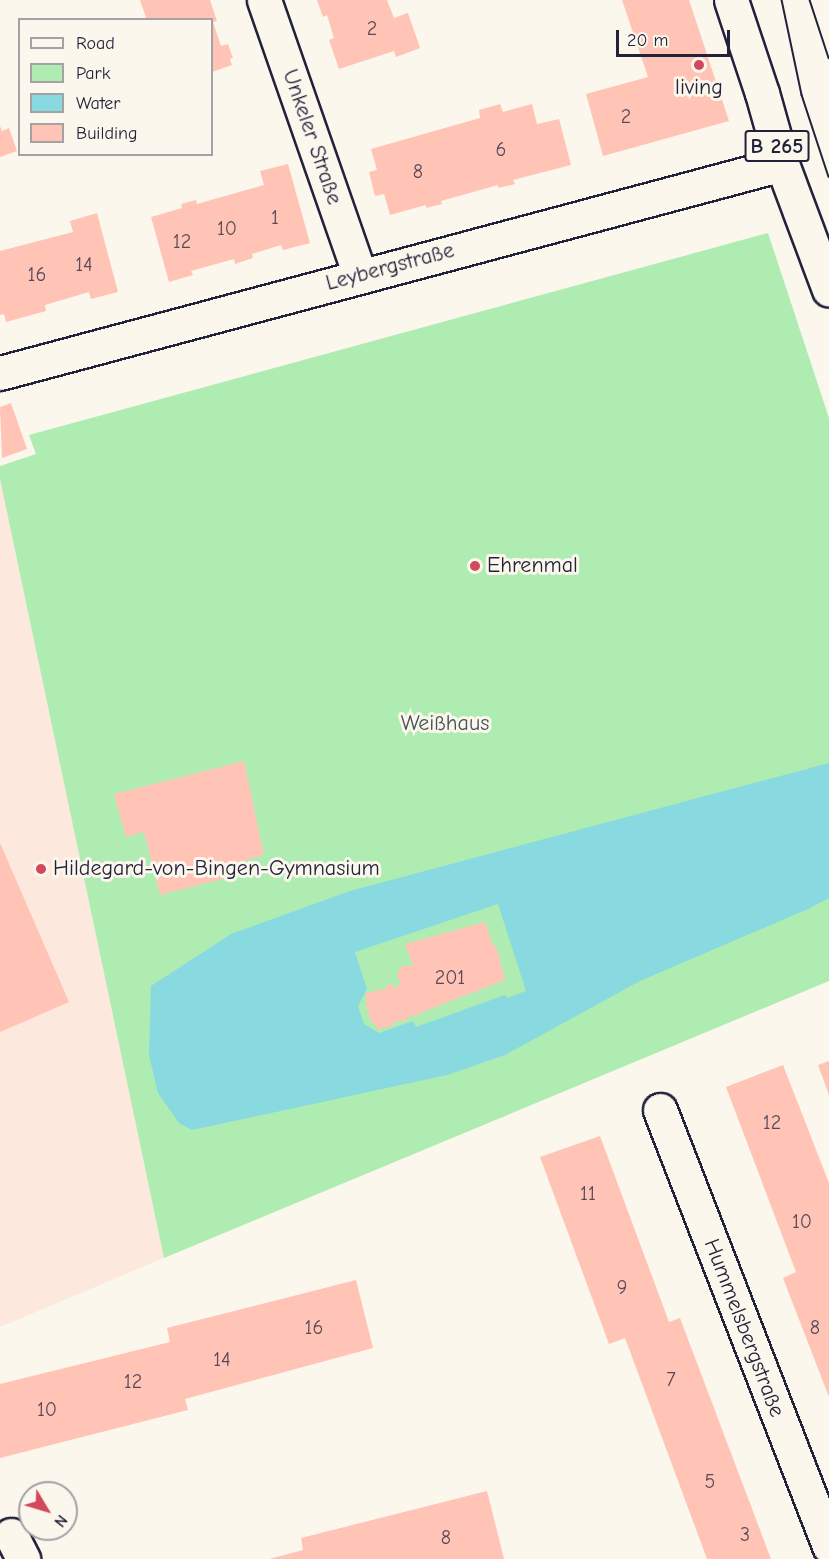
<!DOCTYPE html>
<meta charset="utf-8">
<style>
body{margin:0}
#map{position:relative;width:829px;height:1559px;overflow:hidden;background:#fbf7ec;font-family:"Comic Neue",sans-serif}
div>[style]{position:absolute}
.built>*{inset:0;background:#fce8dc}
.green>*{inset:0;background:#afecb2}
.water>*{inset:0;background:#88d9e0}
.building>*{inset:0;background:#ffc4b6}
.roads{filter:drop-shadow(2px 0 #22223b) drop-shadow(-2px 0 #22223b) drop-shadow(0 2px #22223b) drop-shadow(0 -2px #22223b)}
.minor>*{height:33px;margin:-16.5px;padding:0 16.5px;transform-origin:16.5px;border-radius:16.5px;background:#fbf7ec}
.primary>*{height:33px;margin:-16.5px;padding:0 16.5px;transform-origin:16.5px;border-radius:16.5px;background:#fbf7ec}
.tram>*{height:1.5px;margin:-0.75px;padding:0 0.75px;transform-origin:0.75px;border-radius:0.75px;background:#22223b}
.dots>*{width:16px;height:16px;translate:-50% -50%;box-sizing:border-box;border:3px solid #fbf7ec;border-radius:50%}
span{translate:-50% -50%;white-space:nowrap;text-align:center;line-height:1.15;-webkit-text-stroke:6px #fbf7ec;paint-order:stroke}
.number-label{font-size:20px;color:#594a5a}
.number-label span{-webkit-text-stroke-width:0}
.shield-label span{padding:2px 4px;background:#fbf7ec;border:2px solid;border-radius:4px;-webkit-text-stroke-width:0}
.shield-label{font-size:21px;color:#22223b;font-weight:700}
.poi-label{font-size:22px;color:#22223b}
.left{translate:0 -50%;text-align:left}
.street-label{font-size:22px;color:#22223b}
.park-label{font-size:22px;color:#455459}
.legend{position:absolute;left:18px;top:18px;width:195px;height:138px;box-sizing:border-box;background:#fbf7ec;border:2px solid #a4a2a5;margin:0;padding:8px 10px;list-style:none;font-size:18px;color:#22223b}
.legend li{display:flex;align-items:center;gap:12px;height:30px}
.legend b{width:30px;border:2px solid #a4a2a5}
.north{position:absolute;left:18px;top:1481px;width:60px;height:60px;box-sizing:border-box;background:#fbf7ec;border:2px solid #a4a2a5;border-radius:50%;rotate:128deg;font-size:16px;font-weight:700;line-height:24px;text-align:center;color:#22223b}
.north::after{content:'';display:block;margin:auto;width:21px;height:27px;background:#d1495b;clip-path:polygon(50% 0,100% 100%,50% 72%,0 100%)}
.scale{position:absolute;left:616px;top:30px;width:114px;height:27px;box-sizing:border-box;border:3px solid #22223b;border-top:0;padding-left:8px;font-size:18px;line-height:21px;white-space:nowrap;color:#22223b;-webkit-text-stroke:4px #fbf7ec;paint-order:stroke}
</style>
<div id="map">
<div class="built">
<i style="clip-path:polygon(0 479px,164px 1258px,0 1327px)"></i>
</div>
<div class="green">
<i style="clip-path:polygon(768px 233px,829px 418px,829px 981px,164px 1258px,0 479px,0 466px,36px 454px,29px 435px)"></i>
</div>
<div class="water">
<i style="clip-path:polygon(evenodd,829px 763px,829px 898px,808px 909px,640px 981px,505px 1055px,447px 1075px,192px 1130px,179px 1123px,158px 1093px,149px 1055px,151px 986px,231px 934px,350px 891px,829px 763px,498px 904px,526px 991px,507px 998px,505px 995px,416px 1027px,413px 1021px,379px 1033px,364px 1024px,358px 1006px,367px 989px,355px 952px,498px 904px)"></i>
</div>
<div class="building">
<i style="clip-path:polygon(140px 0,210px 0,217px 21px,213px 22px,221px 46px,228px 44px,233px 58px,230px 59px,232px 65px,212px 72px,212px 20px,147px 20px)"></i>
<i style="clip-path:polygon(317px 0,387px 0,394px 18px,408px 13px,420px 48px,396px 57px,394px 51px,339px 69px,329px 40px,334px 38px,327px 15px,323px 17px)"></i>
<i style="clip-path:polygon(622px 0,689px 0,729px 121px,603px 156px,586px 94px,648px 77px)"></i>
<i style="clip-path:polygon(500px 104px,503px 112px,532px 104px,537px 124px,559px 119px,571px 165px,513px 180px,515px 184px,498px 188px,498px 185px,441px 201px,442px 204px,426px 208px,426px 205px,390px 215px,384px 194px,375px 196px,369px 172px,377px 170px,371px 149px,480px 118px,479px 110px)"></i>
<i style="clip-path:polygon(0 126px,2px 131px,9px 128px,17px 151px,0 157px)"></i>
<i style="clip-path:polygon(288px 164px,310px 243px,283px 250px,281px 245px,252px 254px,253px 258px,235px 264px,234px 259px,191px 271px,193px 275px,169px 282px,151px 217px,182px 208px,181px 204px,196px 200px,197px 204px,264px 185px,260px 171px)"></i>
<i style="clip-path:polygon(97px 213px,118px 292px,91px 299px,89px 292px,45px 305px,46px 311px,6px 322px,4px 314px,0 315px,0 251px,73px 232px,70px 221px)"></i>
<i style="clip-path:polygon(11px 403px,27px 449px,2px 458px,0 407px)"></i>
<i style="clip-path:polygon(244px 761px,264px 855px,223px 866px,226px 878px,160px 895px,144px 832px,126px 837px,114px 794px)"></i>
<i style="clip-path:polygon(0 843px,69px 1002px,0 1032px)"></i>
<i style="clip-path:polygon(485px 922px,493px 946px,496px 945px,505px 980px,417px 1014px,419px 1017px,414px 1015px,406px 1018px,407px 1021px,403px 1022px,402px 1020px,393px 1023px,394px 1026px,381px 1028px,380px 1031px,372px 1021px,371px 1023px,368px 1009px,364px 1009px,367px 1006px,365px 993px,375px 992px,375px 988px,379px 991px,387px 988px,387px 985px,390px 984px,397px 988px,400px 983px,397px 974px,401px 967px,413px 965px,405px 944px)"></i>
<i style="clip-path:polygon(829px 1061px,829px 1095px,818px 1065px)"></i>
<i style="clip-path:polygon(783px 1065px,829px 1183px,829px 1397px,783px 1278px,796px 1272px,726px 1087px)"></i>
<i style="clip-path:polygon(600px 1136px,669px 1322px,680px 1318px,771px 1559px,707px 1559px,625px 1338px,609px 1344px,540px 1157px)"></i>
<i style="clip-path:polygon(356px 1280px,373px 1348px,185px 1399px,188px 1410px,0 1458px,0 1384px,170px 1342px,167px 1328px)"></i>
<i style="clip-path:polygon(487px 1491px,504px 1559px,269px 1559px,303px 1550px,301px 1538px)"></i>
</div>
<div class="roads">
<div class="minor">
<i style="left:264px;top:0;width:291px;rotate:70.8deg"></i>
<i style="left:0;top:373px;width:809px;rotate:-14.96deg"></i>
<i style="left:660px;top:1110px;width:468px;rotate:68.8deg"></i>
<i style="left:11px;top:1535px;width:27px;rotate:63deg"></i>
</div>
<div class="primary">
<i style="left:731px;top:0;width:98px;rotate:71.6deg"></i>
<i style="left:762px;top:93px;width:74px;rotate:74.3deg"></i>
<i style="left:782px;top:164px;width:134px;rotate:69.5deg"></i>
</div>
</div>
<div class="tram">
<i style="left:782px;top:0;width:97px;rotate:78.1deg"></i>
<i style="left:802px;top:95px;width:86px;rotate:71.8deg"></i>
<i style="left:810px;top:0;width:61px;rotate:71.9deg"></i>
</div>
<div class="dots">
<i style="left:699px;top:65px;background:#d1495b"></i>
<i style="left:475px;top:566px;background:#d1495b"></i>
<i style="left:41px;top:869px;background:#d1495b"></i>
</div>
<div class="number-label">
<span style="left:372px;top:28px">2</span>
<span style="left:626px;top:116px">2</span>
<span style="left:501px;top:149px">6</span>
<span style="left:418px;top:171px">8</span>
<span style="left:275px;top:217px">1</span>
<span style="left:227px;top:228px">10</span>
<span style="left:182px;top:241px">12</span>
<span style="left:84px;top:264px">14</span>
<span style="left:37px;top:274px">16</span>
<span style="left:450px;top:977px">201</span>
<span style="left:772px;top:1122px">12</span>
<span style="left:588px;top:1193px">11</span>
<span style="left:802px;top:1221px">10</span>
<span style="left:622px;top:1287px">9</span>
<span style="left:314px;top:1327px">16</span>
<span style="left:815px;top:1327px">8</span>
<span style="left:222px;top:1359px">14</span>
<span style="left:671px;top:1379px">7</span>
<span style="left:133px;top:1381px">12</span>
<span style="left:47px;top:1409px">10</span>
<span style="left:710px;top:1481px">5</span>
<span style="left:745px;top:1534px">3</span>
<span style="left:446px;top:1537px">8</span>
</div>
<div class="shield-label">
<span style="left:777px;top:146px">B 265</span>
</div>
<div class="poi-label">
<span style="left:699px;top:88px">living</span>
<span class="left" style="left:487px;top:566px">Ehrenmal</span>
<span class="left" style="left:53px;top:869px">Hildegard-von-Bingen-Gymnasium</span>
</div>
<div class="street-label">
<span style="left:312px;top:137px;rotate:71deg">Unkeler Straße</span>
<span style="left:390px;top:267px;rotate:-15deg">Leybergstraße</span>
<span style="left:744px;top:1328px;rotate:69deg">Hummelsbergstraße</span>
</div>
<div class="park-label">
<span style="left:445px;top:724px">Weißhaus</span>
</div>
<ul class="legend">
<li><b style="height:8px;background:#fbf7ec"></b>Road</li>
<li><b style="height:16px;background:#afecb2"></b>Park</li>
<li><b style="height:16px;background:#88d9e0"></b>Water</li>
<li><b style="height:16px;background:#ffc4b6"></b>Building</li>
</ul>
<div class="north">N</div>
<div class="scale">20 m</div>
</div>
